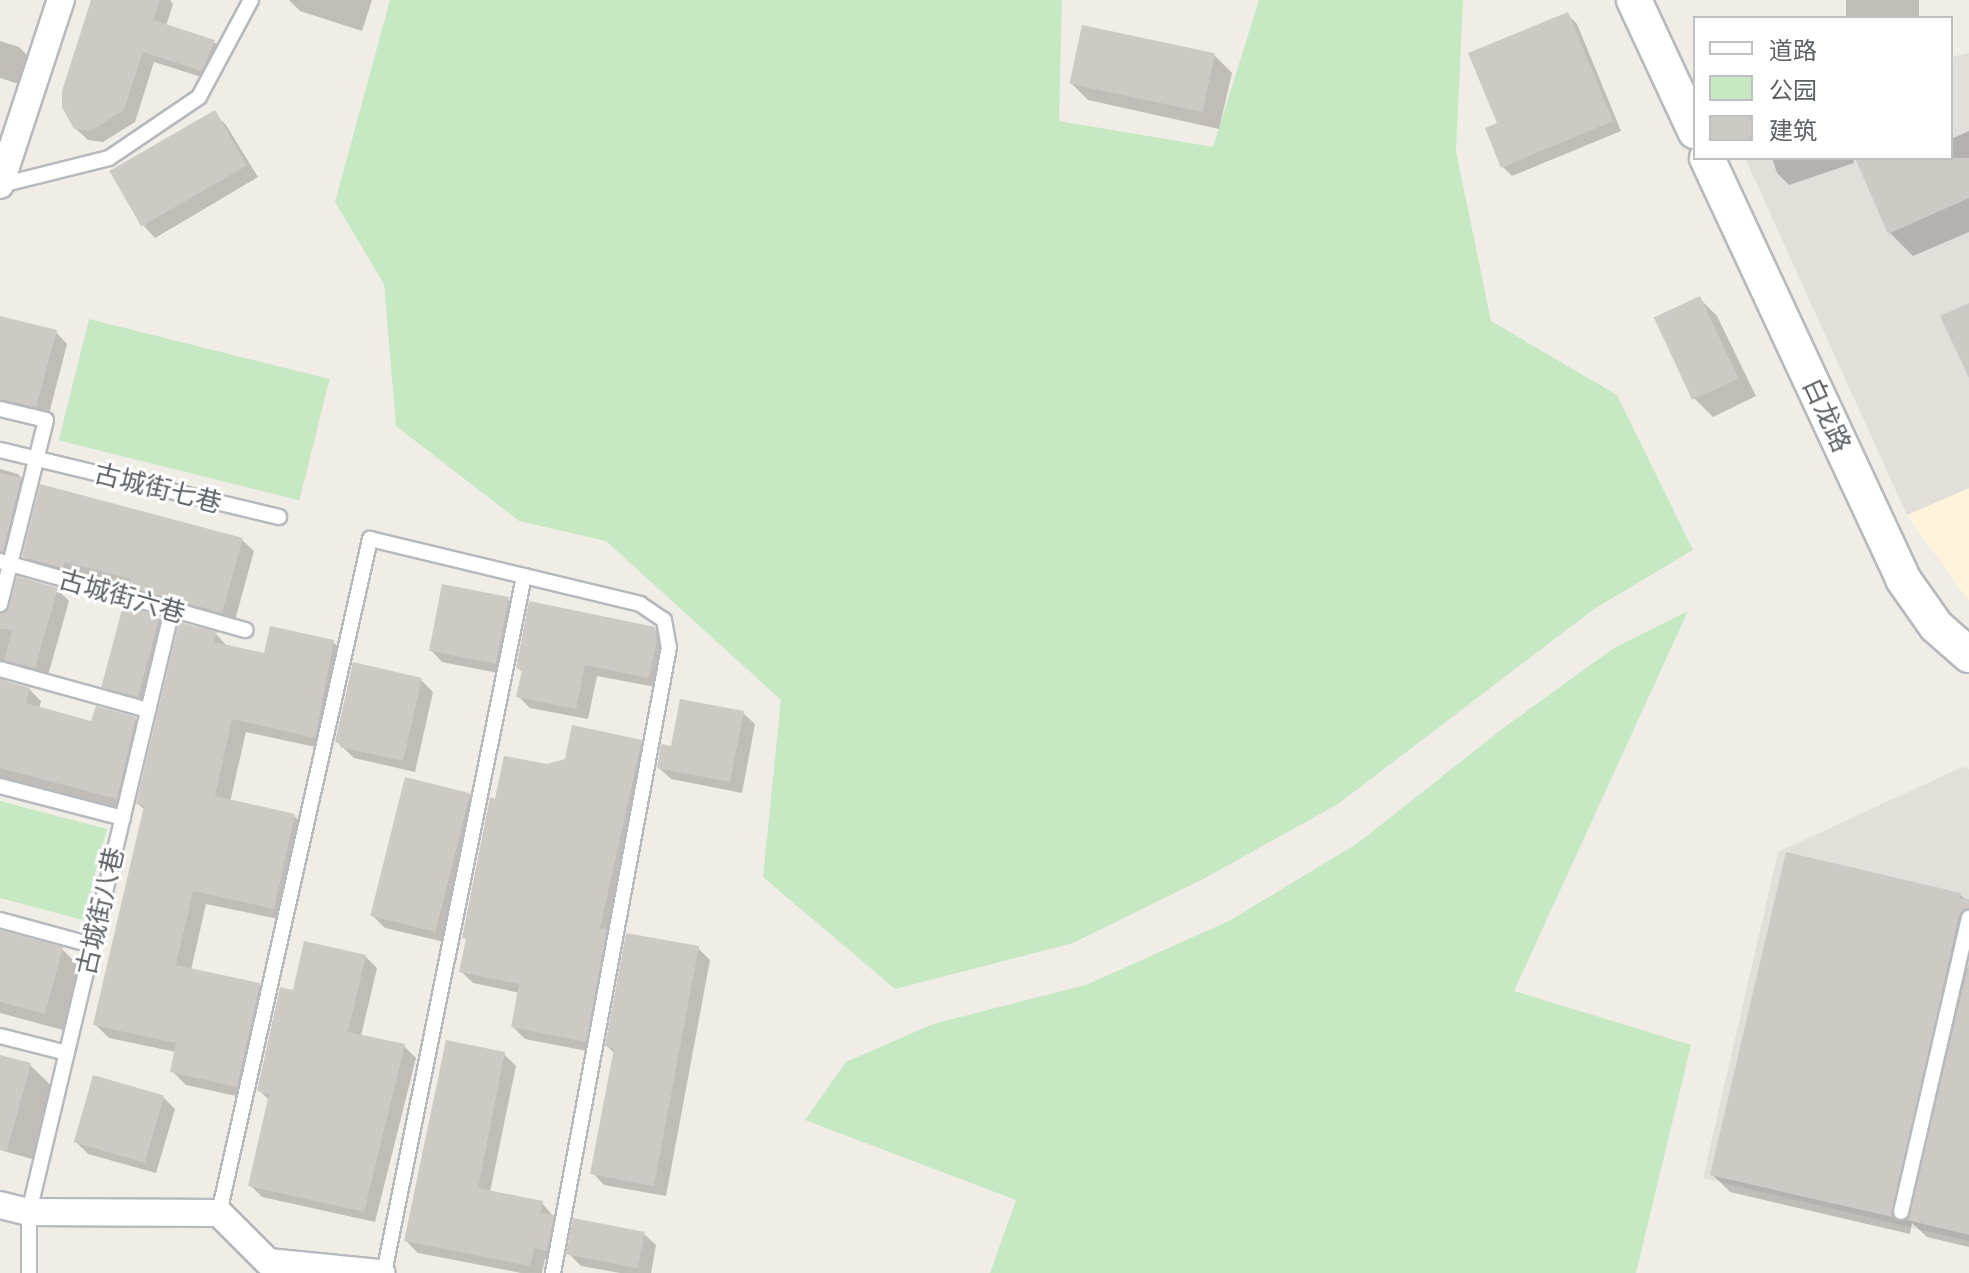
<!DOCTYPE html>
<meta charset="utf-8">
<style>
body{margin:0}
#map{position:relative;width:1969px;height:1273px;overflow:hidden;background:#f0ede6;font-family:"Noto Sans","Noto Sans SC",sans-serif}
div>[style]{position:absolute}
.commercial>*{inset:0;background:#fff3dc}
.industrial>*{inset:0;background:#e1dfda}
.green>*{inset:0;background:#c6e8c2;transform-origin:0 0}
.shadow>*{inset:0;background:#0003;transform-origin:0 0}
.building>*{inset:0;background:#cdc9c5;transform-origin:0 0}
.roads{filter:drop-shadow(2px 0 #b6b9bd) drop-shadow(-2px 0 #b6b9bd) drop-shadow(0 2px #b6b9bd) drop-shadow(0 -2px #b6b9bd)}
.service>*{height:14px;margin:-7px;padding:0 7px;transform-origin:7px;border-radius:7px;background:#fff}
.minor>*{height:26px;margin:-13px;padding:0 13px;transform-origin:13px;border-radius:13px;background:#fff}
.tertiary>*{height:34px;margin:-17px;padding:0 17px;transform-origin:17px;border-radius:17px;background:#fff}
span{translate:-50% -50%;white-space:nowrap;text-align:center;line-height:1.15;-webkit-text-stroke:6px #fff;paint-order:stroke}
.street-label{font-size:26px;color:#5d6267}
.legend{position:absolute;left:1693px;top:16px;width:260px;height:144px;box-sizing:border-box;background:#fff;border:2px solid #bec0c2;margin:0;padding:10px 14px;list-style:none;font-size:24px;color:#5d6267}
.legend li{display:flex;align-items:center;gap:16px;height:40px}
.legend b{width:40px;border:2px solid #bec0c2}
</style>
<div id="map">
<div class="commercial">
<i style="clip-path:polygon(1969px 488px,1969px 601px,1907px 515px)"></i>
</div>
<div class="industrial">
<i style="clip-path:polygon(1969px 53px,1969px 488px,1907px 515px,1745px 158px,1951px 158px,1951px 57px)"></i>
<i style="clip-path:polygon(1962px 767px,1969px 769px,1969px 1241px,1703px 1178px,1778px 852px)"></i>
</div>
<div class="green">
<i style="clip-path:polygon(390px 0,1062px 0,1059px 121px,1213px 147px,1259px 0,1463px 0,1456px 151px,1491px 321px,1617px 395px,1693px 550px,1594px 609px,1338px 804px,1203px 879px,1073px 943px,895px 989px,763px 877px,781px 700px,606px 541px,519px 521px,396px 426px,384px 284px,335px 202px)"></i>
<i style="left:89px;top:319px;width:248px;height:125px;rotate:14deg"></i>
<i style="clip-path:polygon(1688px 611px,1514px 991px,1691px 1045px,1636px 1273px,990px 1273px,1016px 1200px,805px 1120px,846px 1062px,933px 1024px,1086px 985px,1229px 921px,1358px 843px,1502px 729px,1614px 648px)"></i>
<i style="clip-path:polygon(0 801px,107px 829px,83px 920px,0 898px)"></i>
</div>
<div class="shadow">
<i style="clip-path:polygon(93px 0,170px 0,173px 4px,166px 26px,214px 42px,226px 53px,214px 81px,154px 62px,135px 122px,103px 142px,88px 140px,75px 128px)"></i>
<i style="clip-path:polygon(289px 0,372px 0,362px 31px,300px 11px)"></i>
<i style="left:1846px;top:0;width:73px;height:18px"></i>
<i style="clip-path:polygon(1567px 14px,1577px 24px,1621px 131px,1512px 176px,1502px 166px,1500px 124px)"></i>
<i style="clip-path:polygon(0 41px,19px 47px,31px 59px,22px 85px,0 78px)"></i>
<i style="clip-path:polygon(1214px 55px,1232px 73px,1219px 129px,1088px 100px,1070px 82px)"></i>
<i style="clip-path:polygon(214px 113px,226px 125px,258px 177px,155px 238px,144px 226px)"></i>
<i style="clip-path:polygon(1969px 131px,1969px 232px,1913px 256px,1890px 233px,1907px 158px,1951px 158px,1951px 139px)"></i>
<i style="clip-path:polygon(1772px 158px,1853px 158px,1854px 163px,1789px 185px,1777px 173px)"></i>
<i style="clip-path:polygon(1699px 298px,1717px 316px,1756px 396px,1713px 417px,1695px 399px)"></i>
<i style="clip-path:polygon(0 318px,56px 332px,67px 344px,48px 418px,0 407px)"></i>
<i style="clip-path:polygon(0 469px,18px 474px,29px 486px,3px 614px,57px 589px,69px 601px,47px 679px,11px 670px,2px 682px,29px 689px,41px 701px,39px 709px,93px 723px,135px 719px,147px 731px,128px 810px,0 777px)"></i>
<i style="clip-path:polygon(242px 540px,254px 551px,234px 624px,143px 598px,132px 587px,77px 572px,75px 579px,36px 568px,24px 556px)"></i>
<i style="clip-path:polygon(508px 599px,520px 611px,508px 675px,442px 662px,431px 650px)"></i>
<i style="clip-path:polygon(159px 618px,171px 630px,152px 708px,115px 698px,103px 686px)"></i>
<i style="clip-path:polygon(654px 629px,666px 641px,661px 688px,597px 676px,588px 719px,530px 708px,518px 696px,523px 673px,518px 668px)"></i>
<i style="clip-path:polygon(216px 634px,228px 647px,266px 655px,333px 642px,347px 655px,329px 750px,246px 732px,230px 802px,294px 816px,308px 829px,288px 921px,206px 904px,191px 970px,259px 984px,273px 998px,250px 1099px,186px 1085px,172px 1071px,176px 1052px,109px 1038px,95px 1024px,145px 810px,138px 804px)"></i>
<i style="clip-path:polygon(421px 680px,433px 692px,415px 772px,354px 758px,337px 742px)"></i>
<i style="clip-path:polygon(743px 713px,755px 724px,742px 793px,671px 779px,659px 768px,673px 748px)"></i>
<i style="clip-path:polygon(641px 741px,652px 753px,597px 1053px,525px 1039px,513px 1027px,520px 993px,473px 983px,461px 971px,467px 941px,464px 937px,497px 801px,547px 766px)"></i>
<i style="clip-path:polygon(469px 794px,481px 806px,453px 944px,385px 928px,373px 916px)"></i>
<i style="clip-path:polygon(1960px 895px,1969px 903px,1966px 968px,1969px 968px,1969px 1247px,1927px 1237px,1912px 1223px,1910px 1234px,1730px 1192px,1712px 1174px)"></i>
<i style="clip-path:polygon(0 932px,62px 949px,80px 967px,63px 1030px,0 1013px)"></i>
<i style="clip-path:polygon(698px 948px,710px 960px,666px 1196px,604px 1185px,593px 1173px,615px 1054px,607px 1046px)"></i>
<i style="clip-path:polygon(365px 956px,377px 968px,361px 1036px,404px 1046px,416px 1058px,375px 1222px,262px 1197px,250px 1185px,270px 1101px,259px 1090px)"></i>
<i style="clip-path:polygon(504px 1054px,516px 1066px,490px 1192px,542px 1203px,564px 1229px,558px 1262px,545px 1259px,542px 1273px,521px 1273px,418px 1253px,406px 1241px)"></i>
<i style="clip-path:polygon(0 1057px,30px 1065px,64px 1098px,46px 1163px,0 1150px)"></i>
<i style="clip-path:polygon(163px 1097px,175px 1109px,156px 1173px,88px 1154px,76px 1142px)"></i>
<i style="clip-path:polygon(644px 1234px,656px 1245px,651px 1273px,620px 1273px,581px 1266px,569px 1254px)"></i>
</div>
<div class="building">
<i style="clip-path:polygon(91px 0,160px 0,153px 20px,215px 40px,202px 71px,143px 52px,124px 110px,90px 131px,74px 129px,62px 107px,62px 91px)"></i>
<i style="clip-path:polygon(1568px 12px,1613px 121px,1501px 168px,1485px 128px,1497px 123px,1468px 53px)"></i>
<i style="left:1082px;top:25px;width:136px;height:60px;rotate:12deg"></i>
<i style="left:215px;top:110px;width:64px;height:122px;rotate:60deg"></i>
<i style="clip-path:polygon(1855px 158px,1969px 158px,1969px 198px,1888px 234px)"></i>
<i style="left:1700px;top:296px;width:91px;height:51px;rotate:65deg"></i>
<i style="clip-path:polygon(1969px 303px,1969px 378px,1940px 316px)"></i>
<i style="clip-path:polygon(0 316px,57px 330px,36px 407px,0 399px)"></i>
<i style="clip-path:polygon(0 473px,21px 478px,3px 551px,0 551px)"></i>
<i style="clip-path:polygon(40px 484px,243px 538px,222px 613px,129px 587px,131px 579px,65px 562px,63px 568px,22px 557px)"></i>
<i style="clip-path:polygon(17px 576px,58px 588px,35px 668px,4px 660px,12px 630px,0 629px,0 614px,9px 607px)"></i>
<i style="left:442px;top:584px;width:68px;height:68px;rotate:11deg"></i>
<i style="clip-path:polygon(529px 601px,655px 627px,657px 639px,649px 678px,585px 665px,576px 709px,516px 697px,522px 670px,516px 668px)"></i>
<i style="left:123px;top:606px;width:38px;height:84px;rotate:15deg"></i>
<i style="clip-path:polygon(179px 622px,217px 632px,214px 642px,264px 653px,270px 626px,334px 640px,315px 738px,232px 719px,218px 783px,215px 796px,295px 814px,274px 909px,193px 891px,176px 965px,260px 983px,237px 1087px,170px 1072px,176px 1043px,93px 1025px,144px 806px,136px 804px)"></i>
<i style="clip-path:polygon(353px 662px,422px 678px,403px 761px,340px 747px,341px 744px,335px 742px)"></i>
<i style="clip-path:polygon(0 679px,30px 688px,26px 703px,91px 721px,96px 706px,136px 717px,117px 799px,0 768px)"></i>
<i style="clip-path:polygon(680px 699px,744px 711px,730px 782px,657px 768px,661px 744px,671px 746px)"></i>
<i style="clip-path:polygon(572px 725px,642px 740px,600px 928px,607px 929px,586px 1042px,511px 1027px,519px 984px,459px 972px,466px 939px,462px 938px,490px 797px,495px 799px,504px 756px,547px 764px,565px 759px)"></i>
<i style="left:405px;top:777px;width:67px;height:143px;rotate:14deg"></i>
<i style="clip-path:polygon(1786px 852px,1961px 893px,1960px 898px,1969px 899px,1969px 908px,1959px 916px,1892px 1217px,1710px 1175px)"></i>
<i style="clip-path:polygon(0 930px,63px 947px,45px 1014px,0 1002px)"></i>
<i style="clip-path:polygon(626px 933px,699px 946px,654px 1186px,590px 1174px,614px 1048px,605px 1046px)"></i>
<i style="clip-path:polygon(304px 941px,366px 955px,348px 1032px,405px 1044px,364px 1212px,248px 1186px,269px 1094px,257px 1091px,280px 987px,293px 990px)"></i>
<i style="clip-path:polygon(1969px 962px,1969px 1235px,1907px 1220px)"></i>
<i style="clip-path:polygon(446px 1040px,505px 1052px,478px 1188px,543px 1201px,541px 1213px,554px 1215px,547px 1251px,534px 1248px,530px 1266px,404px 1241px)"></i>
<i style="clip-path:polygon(0 1055px,31px 1063px,7px 1151px,0 1150px)"></i>
<i style="left:93px;top:1075px;width:74px;height:70px;rotate:16deg"></i>
<i style="left:573px;top:1218px;width:73px;height:37px;rotate:11deg"></i>
</div>
<div class="roads">
<div class="service">
<i style="left:1px;top:185px;width:111px;rotate:-14deg"></i>
<i style="left:109px;top:158px;width:109px;rotate:-34.1deg"></i>
<i style="left:199px;top:97px;width:110px;rotate:-61.8deg"></i>
<i style="left:0;top:409px;width:47px;rotate:13.4deg"></i>
<i style="left:46px;top:420px;width:190px;rotate:104deg"></i>
<i style="left:0;top:450px;width:287px;rotate:13.5deg"></i>
<i style="left:0;top:561px;width:255px;rotate:15.7deg"></i>
<i style="left:0;top:669px;width:154px;rotate:15.5deg"></i>
<i style="left:0;top:786px;width:127px;rotate:14.6deg"></i>
<i style="left:0;top:920px;width:95px;rotate:15.2deg"></i>
<i style="left:0;top:1036px;width:69px;rotate:14.2deg"></i>
<i style="left:1901px;top:1212px;width:302px;rotate:-77deg"></i>
<i style="left:219px;top:1213px;width:691px;rotate:-77.37deg"></i>
<i style="left:370px;top:539px;width:278px;rotate:13.5deg"></i>
<i style="left:640px;top:604px;width:29px;rotate:34deg"></i>
<i style="left:664px;top:620px;width:27px;rotate:80deg"></i>
<i style="left:669px;top:647px;width:637px;rotate:100.5deg"></i>
<i style="left:29px;top:1273px;width:61px;rotate:-90deg"></i>
<i style="left:29px;top:1212px;width:619px;rotate:-76.64deg"></i>
<i style="left:384px;top:1273px;width:711px;rotate:-78.64deg"></i>
</div>
<div class="minor">
<i style="left:0;top:185px;width:195px;rotate:-71.8deg"></i>
<i style="left:0;top:1205px;width:30px;rotate:14deg"></i>
<i style="left:29px;top:1212px;width:190px;rotate:0.3deg"></i>
<i style="left:219px;top:1213px;width:69px;rotate:45deg"></i>
<i style="left:268px;top:1262px;width:114px;rotate:5.6deg"></i>
</div>
<div class="tertiary">
<i style="left:1634px;top:0;width:145px;rotate:65deg"></i>
<i style="left:1707px;top:158px;width:464px;rotate:65deg"></i>
<i style="left:1903px;top:579px;width:57px;rotate:54.9deg"></i>
<i style="left:1936px;top:626px;width:44px;rotate:41.3deg"></i>
</div>
</div>
<div class="street-label">
<span style="left:1827px;top:415px;rotate:65deg">白龙路</span>
<span style="left:158px;top:488px;rotate:14deg">古城街七巷</span>
<span style="left:122px;top:596px;rotate:16deg">古城街六巷</span>
<span style="left:100px;top:911px;rotate:-77deg">古城街八巷</span>
</div>
<ul class="legend">
<li><b style="height:10px;background:#fff"></b>道路</li>
<li><b style="height:22px;background:#c6e8c2"></b>公园</li>
<li><b style="height:22px;background:#cdc9c5"></b>建筑</li>
</ul>
</div>
